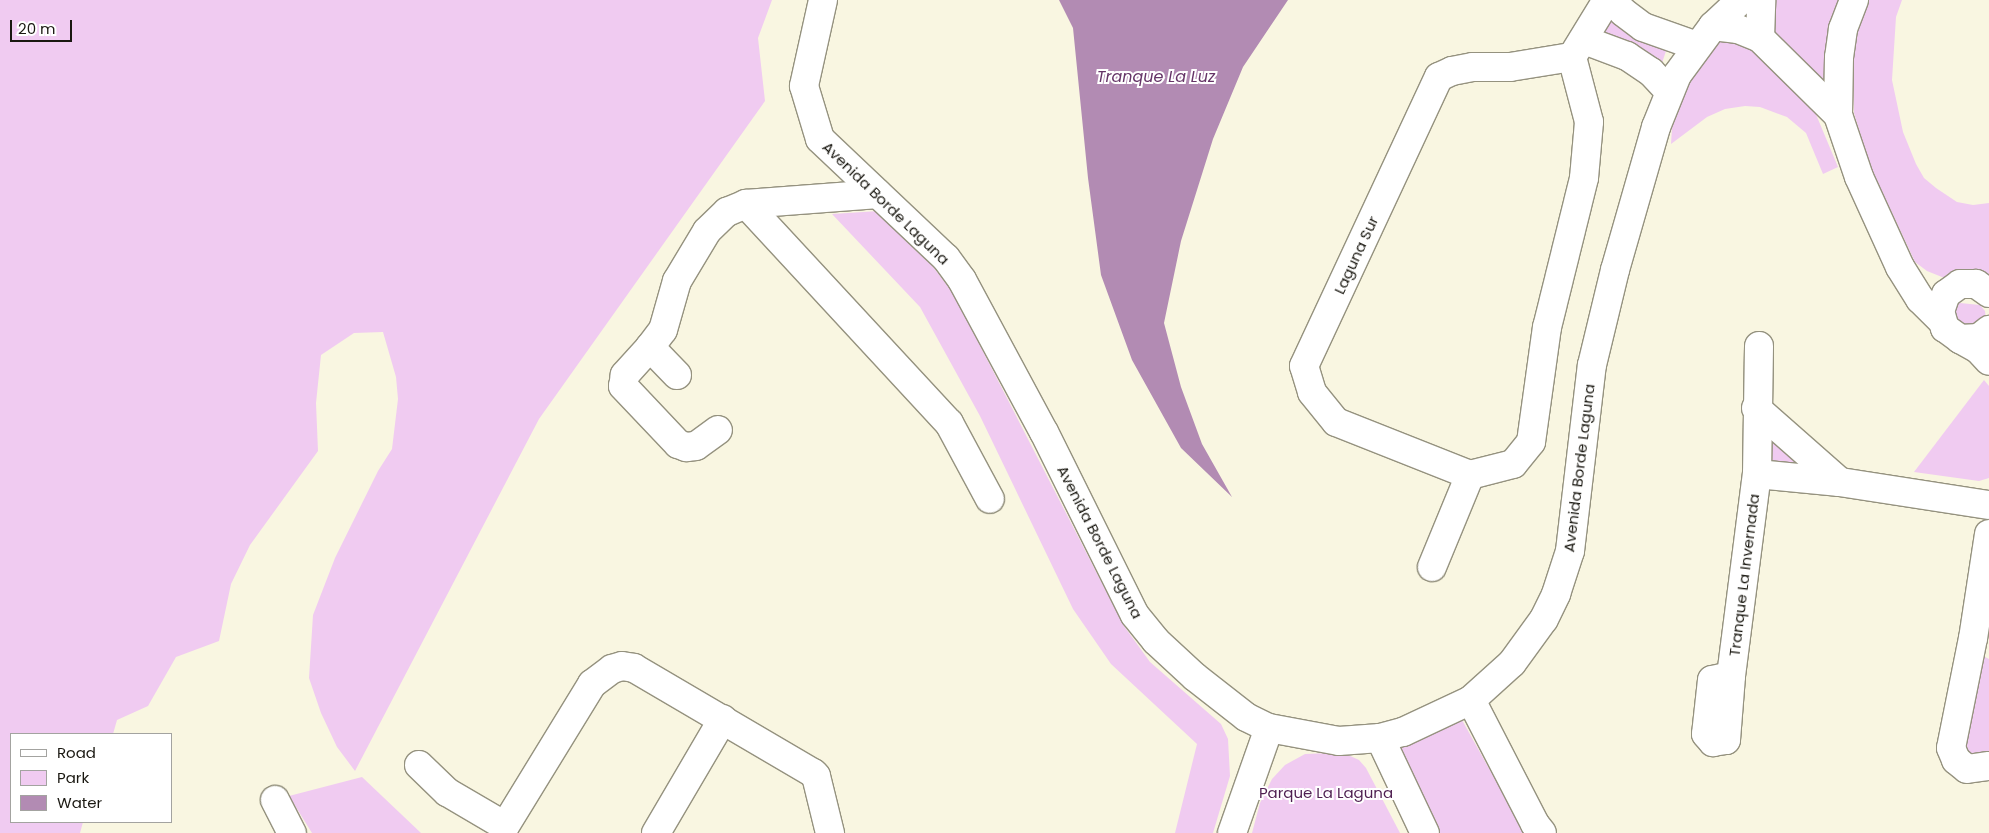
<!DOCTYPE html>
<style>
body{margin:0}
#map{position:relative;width:1989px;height:833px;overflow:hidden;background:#f9f6e1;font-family:Poppins,sans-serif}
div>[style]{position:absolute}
.green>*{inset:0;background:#f0cbf1}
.water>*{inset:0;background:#b28bb3}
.roads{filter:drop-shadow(1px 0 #95927f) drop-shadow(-1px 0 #95927f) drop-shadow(0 1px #95927f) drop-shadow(0 -1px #95927f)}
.minor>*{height:28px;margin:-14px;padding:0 14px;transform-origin:14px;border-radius:14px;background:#fff}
span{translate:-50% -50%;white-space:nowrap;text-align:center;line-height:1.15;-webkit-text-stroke:4px #fff;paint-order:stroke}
.street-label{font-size:15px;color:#1a1811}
.park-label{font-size:15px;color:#4f1f51}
.water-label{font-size:16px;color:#653467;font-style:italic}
.legend{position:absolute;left:10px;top:733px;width:162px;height:90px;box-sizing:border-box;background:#fff;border:1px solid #a3a3a0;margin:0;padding:6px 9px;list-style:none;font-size:15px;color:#1a1811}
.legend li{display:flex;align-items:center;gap:10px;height:25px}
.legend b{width:25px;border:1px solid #a3a3a0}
.scale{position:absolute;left:10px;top:20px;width:62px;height:22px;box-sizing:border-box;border:2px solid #1a1811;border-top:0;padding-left:6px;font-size:15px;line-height:18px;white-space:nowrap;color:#1a1811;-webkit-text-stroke:4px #fff;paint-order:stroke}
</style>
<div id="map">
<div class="green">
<i style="clip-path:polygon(0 0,772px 0,758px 38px,765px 101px,539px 419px,355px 771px,337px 747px,321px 713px,309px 678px,313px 615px,335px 558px,378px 471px,392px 449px,398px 399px,396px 377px,383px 332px,354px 333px,321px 355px,316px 403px,318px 451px,250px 545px,231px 584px,219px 641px,176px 657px,148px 706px,117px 720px,113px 734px,11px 734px,11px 822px,83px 822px,80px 833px,0 833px)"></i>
<i style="clip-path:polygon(1772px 0,1845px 0,1827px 84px,1822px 84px,1772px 32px)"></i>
<i style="clip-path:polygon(1867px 0,1902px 0,1896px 17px,1892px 80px,1903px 132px,1916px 164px,1924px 178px,1936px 188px,1957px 202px,1973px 205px,1989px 203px,1989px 274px,1970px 278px,1942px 277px,1927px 271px,1915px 262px,1869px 164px,1854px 113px,1853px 60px,1855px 29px)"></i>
<i style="clip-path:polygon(1608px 18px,1667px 48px,1662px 63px,1658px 66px,1620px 46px,1601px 30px)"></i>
<i style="clip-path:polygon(1725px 34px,1751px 45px,1815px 112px,1838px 167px,1823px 174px,1806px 133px,1787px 117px,1760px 107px,1745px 106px,1725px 109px,1707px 117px,1671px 144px,1672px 128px,1679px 103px,1696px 65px)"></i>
<i style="clip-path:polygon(879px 211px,928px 260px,953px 293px,1124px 626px,1150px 662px,1221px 724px,1228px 739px,1230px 776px,1213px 833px,1175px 833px,1197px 744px,1111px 664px,1073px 609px,980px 416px,920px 307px,832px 214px)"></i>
<i style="clip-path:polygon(1950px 302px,1980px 305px,1985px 311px,1986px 319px,1974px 328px,1962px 325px,1948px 313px)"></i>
<i style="clip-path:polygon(1984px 380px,1989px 386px,1989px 478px,1979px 481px,1914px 472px)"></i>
<i style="clip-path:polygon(1767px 427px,1808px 462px,1805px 472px,1765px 466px)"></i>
<i style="clip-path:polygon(1983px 656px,1989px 659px,1989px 757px,1981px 763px,1960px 751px)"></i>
<i style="clip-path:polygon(1457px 718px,1462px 720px,1525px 833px,1440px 833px,1396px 747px)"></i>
<i style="clip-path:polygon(1331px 753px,1348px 755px,1359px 760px,1366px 768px,1400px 833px,1252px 833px,1260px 803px,1272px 779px,1285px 765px,1305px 754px)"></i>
<i style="clip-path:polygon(362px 777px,421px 833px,312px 833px,289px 796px)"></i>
</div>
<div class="water">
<i style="clip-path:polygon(1059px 0,1288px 0,1243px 67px,1213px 139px,1181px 241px,1164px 323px,1181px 387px,1202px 444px,1232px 497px,1181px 448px,1132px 360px,1101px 275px,1088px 178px,1073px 28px)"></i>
</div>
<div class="roads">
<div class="minor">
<i style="left:823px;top:0;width:88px;rotate:102.5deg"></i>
<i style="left:804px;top:86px;width:55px;rotate:73.2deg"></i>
<i style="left:820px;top:139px;width:173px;rotate:43.4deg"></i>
<i style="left:946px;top:258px;width:27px;rotate:54deg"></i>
<i style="left:962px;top:280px;width:173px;rotate:61.7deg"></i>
<i style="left:1044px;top:432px;width:204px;rotate:63.6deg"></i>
<i style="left:1135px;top:615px;width:33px;rotate:51deg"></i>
<i style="left:1156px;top:641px;width:53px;rotate:42.7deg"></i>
<i style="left:1195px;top:677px;width:65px;rotate:38.1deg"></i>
<i style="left:1246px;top:717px;width:25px;rotate:26deg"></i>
<i style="left:1269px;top:728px;width:71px;rotate:10.5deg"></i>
<i style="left:1339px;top:741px;width:41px;rotate:-4.2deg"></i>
<i style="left:1380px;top:738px;width:24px;rotate:-15deg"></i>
<i style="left:1403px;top:732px;width:75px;rotate:-25.2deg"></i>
<i style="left:1471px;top:700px;width:55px;rotate:-42.1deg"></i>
<i style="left:1512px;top:663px;width:54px;rotate:-54deg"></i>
<i style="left:1544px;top:619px;width:28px;rotate:-64deg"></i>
<i style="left:1556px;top:594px;width:45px;rotate:-72deg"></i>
<i style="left:1570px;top:551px;width:187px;rotate:-83.3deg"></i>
<i style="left:1592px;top:365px;width:98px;rotate:-76.4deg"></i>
<i style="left:1615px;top:270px;width:149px;rotate:-74deg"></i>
<i style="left:1656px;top:127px;width:56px;rotate:-68deg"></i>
<i style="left:1677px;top:75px;width:61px;rotate:-53.7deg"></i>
<i style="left:1713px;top:26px;width:38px;rotate:-43deg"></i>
<i style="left:1612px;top:0;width:16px;rotate:47deg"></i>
<i style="left:1623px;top:12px;width:25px;rotate:37deg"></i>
<i style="left:1643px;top:27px;width:57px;rotate:19.4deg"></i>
<i style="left:1854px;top:0;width:31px;rotate:111deg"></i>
<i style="left:1843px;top:29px;width:28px;rotate:98deg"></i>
<i style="left:1839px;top:57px;width:58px;rotate:91deg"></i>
<i style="left:1838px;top:115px;width:65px;rotate:71.3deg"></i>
<i style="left:1859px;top:177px;width:99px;rotate:65.5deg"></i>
<i style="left:1900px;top:267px;width:38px;rotate:58deg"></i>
<i style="left:1920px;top:299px;width:30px;rotate:45deg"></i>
<i style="left:1713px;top:26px;width:25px;rotate:7deg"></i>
<i style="left:1738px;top:29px;width:24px;rotate:22deg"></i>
<i style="left:1760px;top:38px;width:110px;rotate:44.6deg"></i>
<i style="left:1760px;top:38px;width:38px;rotate:-88deg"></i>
<i style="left:1584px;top:40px;width:46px;rotate:20.4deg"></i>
<i style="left:1627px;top:56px;width:29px;rotate:34deg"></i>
<i style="left:1651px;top:72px;width:26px;rotate:47deg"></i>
<i style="left:1572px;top:57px;width:67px;rotate:75.3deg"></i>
<i style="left:1589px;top:122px;width:56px;rotate:95.1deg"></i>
<i style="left:1584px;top:178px;width:154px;rotate:103.9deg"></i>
<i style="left:1547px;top:327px;width:116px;rotate:97.9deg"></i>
<i style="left:1531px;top:442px;width:28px;rotate:129deg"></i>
<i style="left:1513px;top:464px;width:44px;rotate:165.7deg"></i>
<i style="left:1470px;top:475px;width:144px;rotate:-158.4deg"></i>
<i style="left:1336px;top:422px;width:38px;rotate:-129deg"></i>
<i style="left:1312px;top:392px;width:27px;rotate:-107deg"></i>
<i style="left:1304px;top:366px;width:319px;rotate:-65deg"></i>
<i style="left:1439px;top:77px;width:14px;rotate:-25deg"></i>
<i style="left:1452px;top:71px;width:21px;rotate:-11deg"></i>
<i style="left:1473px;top:67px;width:37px"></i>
<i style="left:1510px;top:67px;width:63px;rotate:-9.2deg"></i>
<i style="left:1572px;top:57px;width:67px;rotate:-58.4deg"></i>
<i style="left:746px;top:204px;width:299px;rotate:47.2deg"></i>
<i style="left:949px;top:423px;width:86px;rotate:61.7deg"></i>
<i style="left:1989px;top:293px;width:16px;rotate:-145deg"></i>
<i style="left:1976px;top:284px;width:16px;rotate:180deg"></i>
<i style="left:1960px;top:284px;width:17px;rotate:144deg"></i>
<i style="left:1946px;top:294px;width:18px;rotate:109deg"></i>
<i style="left:1940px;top:311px;width:18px;rotate:74deg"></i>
<i style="left:1945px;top:328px;width:19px;rotate:36deg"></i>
<i style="left:1960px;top:339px;width:19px;rotate:-3deg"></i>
<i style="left:1979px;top:338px;width:13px;rotate:-39deg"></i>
<i style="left:1960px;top:339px;width:21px;rotate:29deg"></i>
<i style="left:1978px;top:349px;width:16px;rotate:47deg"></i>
<i style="left:650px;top:347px;width:38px;rotate:132deg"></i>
<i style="left:625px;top:375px;width:11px;rotate:100deg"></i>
<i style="left:623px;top:386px;width:80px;rotate:46.5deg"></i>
<i style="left:678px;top:444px;width:9px;rotate:21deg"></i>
<i style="left:686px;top:447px;width:10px;rotate:-6deg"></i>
<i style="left:696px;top:446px;width:27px;rotate:-36deg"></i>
<i style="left:677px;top:375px;width:39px;rotate:-134deg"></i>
<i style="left:650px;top:347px;width:21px;rotate:-53deg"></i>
<i style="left:663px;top:330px;width:51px;rotate:-74.1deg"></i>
<i style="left:677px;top:281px;width:58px;rotate:-59deg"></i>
<i style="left:707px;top:231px;width:28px;rotate:-44deg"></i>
<i style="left:727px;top:212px;width:21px;rotate:-23deg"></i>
<i style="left:746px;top:204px;width:132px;rotate:-4.3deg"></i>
<i style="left:1756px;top:408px;width:112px;rotate:41.4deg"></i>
<i style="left:1757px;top:474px;width:83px;rotate:5.5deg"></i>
<i style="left:1840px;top:482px;width:151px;rotate:8.8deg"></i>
<i style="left:1989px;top:534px;width:105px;rotate:98.7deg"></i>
<i style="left:1973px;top:638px;width:112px;rotate:101.3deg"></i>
<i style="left:1951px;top:748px;width:13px;rotate:67deg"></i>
<i style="left:1956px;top:760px;width:14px;rotate:39deg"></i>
<i style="left:1967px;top:769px;width:22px;rotate:-8deg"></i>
<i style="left:1432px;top:567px;width:100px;rotate:-67.6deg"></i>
<i style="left:1731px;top:676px;width:19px;rotate:168deg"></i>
<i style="left:1712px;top:680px;width:54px;rotate:96.3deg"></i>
<i style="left:1706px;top:734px;width:11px;rotate:49deg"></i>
<i style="left:1713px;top:742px;width:13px;rotate:-9deg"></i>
<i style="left:1726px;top:740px;width:64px;rotate:-85.5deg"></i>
<i style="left:1731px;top:676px;width:204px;rotate:-82.7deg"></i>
<i style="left:1757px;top:474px;width:128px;rotate:-89.1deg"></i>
<i style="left:1471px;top:700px;width:140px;rotate:62.7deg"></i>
<i style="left:1535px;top:824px;width:11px;rotate:52deg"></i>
<i style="left:1380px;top:738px;width:105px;rotate:64.7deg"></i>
<i style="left:419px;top:765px;width:39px;rotate:44deg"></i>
<i style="left:447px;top:792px;width:67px;rotate:30.4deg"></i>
<i style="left:505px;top:826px;width:167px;rotate:-58.5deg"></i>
<i style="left:592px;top:684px;width:25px;rotate:-37deg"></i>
<i style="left:612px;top:669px;width:10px;rotate:-17deg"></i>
<i style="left:622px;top:666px;width:12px;rotate:9deg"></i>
<i style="left:634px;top:668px;width:208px;rotate:30.4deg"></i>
<i style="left:813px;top:773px;width:4px;rotate:45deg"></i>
<i style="left:816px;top:776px;width:59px;rotate:76.2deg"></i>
<i style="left:275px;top:800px;width:37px;rotate:63deg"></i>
<i style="left:656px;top:833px;width:132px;rotate:-59.6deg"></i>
<i style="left:1232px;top:833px;width:111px;rotate:-70.6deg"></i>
</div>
</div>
<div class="street-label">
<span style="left:886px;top:203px;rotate:44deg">Avenida Borde Laguna</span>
<span style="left:1356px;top:255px;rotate:-65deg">Laguna Sur</span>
<span style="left:1579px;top:468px;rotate:-83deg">Avenida Borde Laguna</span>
<span style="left:1100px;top:542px;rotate:63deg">Avenida Borde Laguna</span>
<span style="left:1744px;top:575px;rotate:-83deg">Tranque La Invernada</span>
</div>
<div class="park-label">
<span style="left:1326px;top:793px">Parque La Laguna</span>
</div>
<div class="water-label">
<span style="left:1156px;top:77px">Tranque La Luz</span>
</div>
<ul class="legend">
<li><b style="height:6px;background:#fff"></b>Road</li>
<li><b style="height:14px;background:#f0cbf1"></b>Park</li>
<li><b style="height:14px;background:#b28bb3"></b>Water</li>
</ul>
<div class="scale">20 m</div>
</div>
